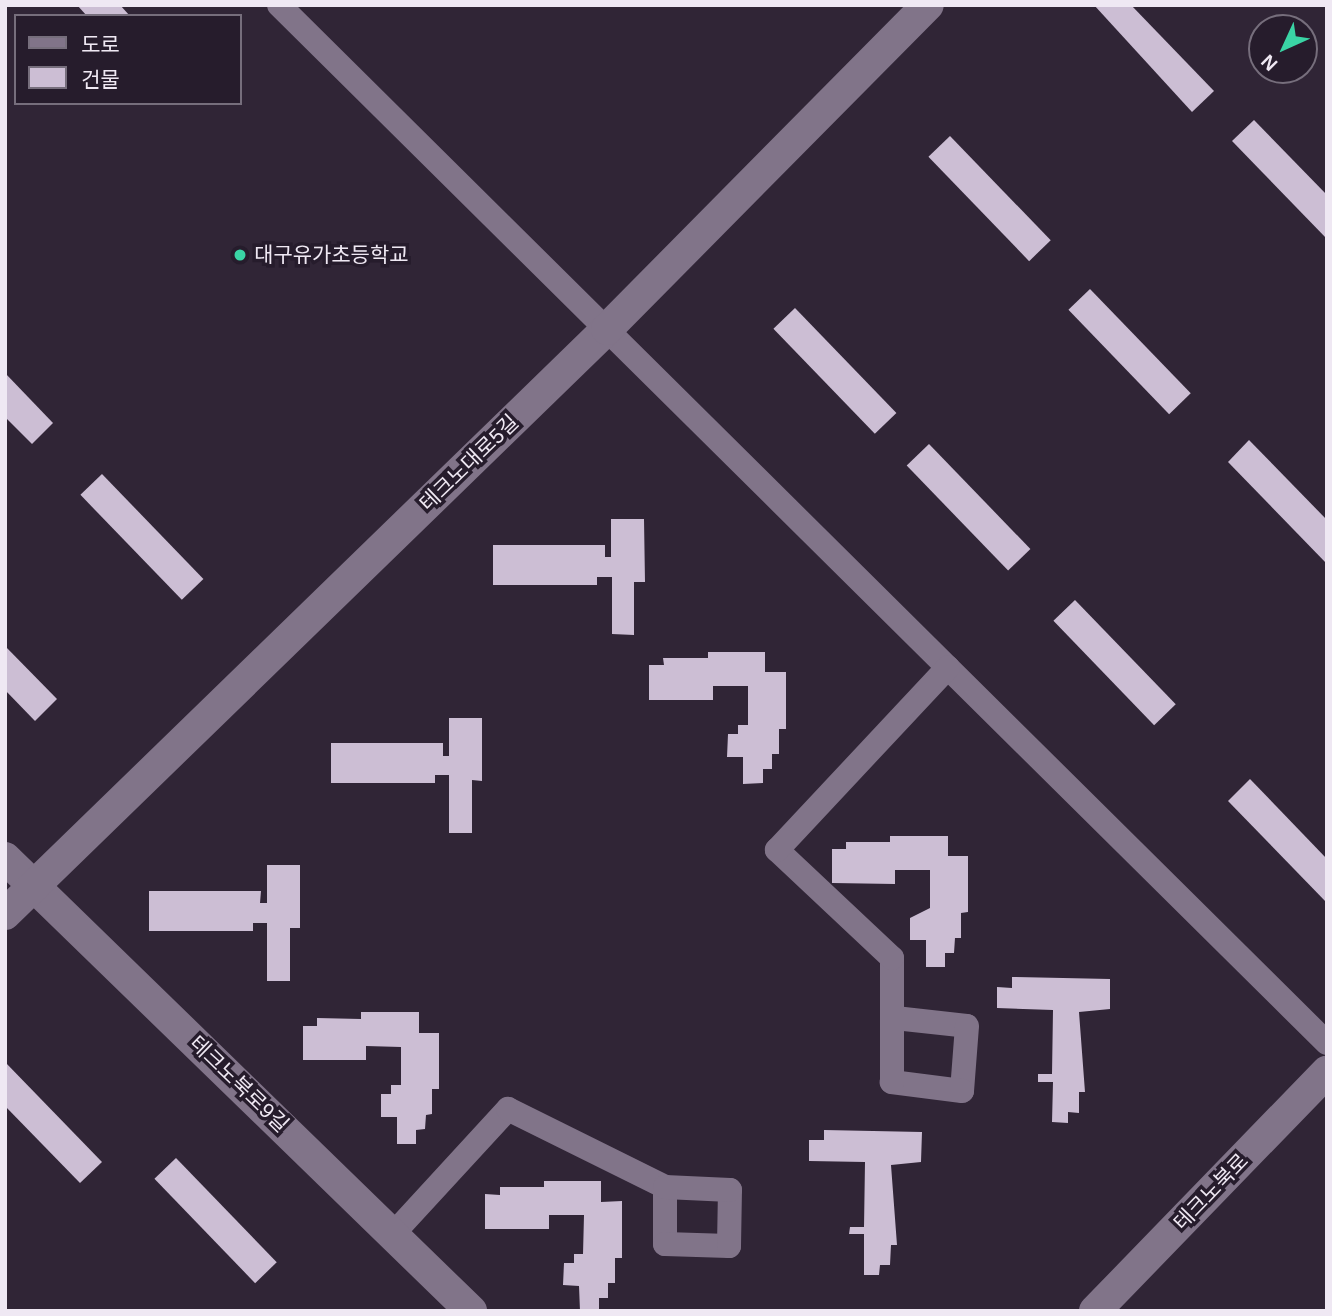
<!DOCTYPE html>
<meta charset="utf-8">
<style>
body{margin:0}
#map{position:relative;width:1332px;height:1316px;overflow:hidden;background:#302536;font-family:Arial,"Noto Sans KR",sans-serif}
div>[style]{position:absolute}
.building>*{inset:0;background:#ccbed4;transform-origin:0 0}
.minor>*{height:24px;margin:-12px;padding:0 12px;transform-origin:12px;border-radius:12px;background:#817489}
.tertiary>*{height:32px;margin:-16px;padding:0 16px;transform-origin:16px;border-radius:16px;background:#817489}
.dots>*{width:19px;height:19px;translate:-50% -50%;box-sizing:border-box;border:4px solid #261c2c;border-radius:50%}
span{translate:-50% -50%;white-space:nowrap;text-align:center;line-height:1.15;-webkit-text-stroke:7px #261c2c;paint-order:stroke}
.poi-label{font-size:21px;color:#efe8f3}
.left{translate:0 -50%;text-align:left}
.street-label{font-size:21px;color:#efe8f3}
.frame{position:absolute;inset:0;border:7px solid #efe8f3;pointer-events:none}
.legend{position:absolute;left:14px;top:14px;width:228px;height:91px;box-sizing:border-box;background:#261c2c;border:2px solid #766e7c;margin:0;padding:9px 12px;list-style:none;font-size:21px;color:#efe8f3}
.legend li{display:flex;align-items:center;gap:14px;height:35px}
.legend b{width:35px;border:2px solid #766e7c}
.north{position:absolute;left:1248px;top:14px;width:70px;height:70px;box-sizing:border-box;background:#261c2c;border:2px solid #766e7c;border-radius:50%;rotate:225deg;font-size:19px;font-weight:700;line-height:28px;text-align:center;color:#efe8f3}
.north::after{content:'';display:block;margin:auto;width:24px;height:32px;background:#3ad4a5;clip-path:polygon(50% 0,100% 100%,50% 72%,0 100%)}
</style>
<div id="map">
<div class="building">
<i style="clip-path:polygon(77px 5px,120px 5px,130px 16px,87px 16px)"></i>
<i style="clip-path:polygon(1094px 5px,1131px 5px,1214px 91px,1192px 112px)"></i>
<i style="clip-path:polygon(1254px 120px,1327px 195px,1327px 239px,1232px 141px)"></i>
<i style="left:950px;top:136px;width:145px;height:30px;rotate:46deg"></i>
<i style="left:1090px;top:289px;width:145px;height:30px;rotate:46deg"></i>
<i style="left:795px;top:308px;width:146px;height:30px;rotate:46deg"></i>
<i style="clip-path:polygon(5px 373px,53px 423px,32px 444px,5px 417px)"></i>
<i style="clip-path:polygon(1249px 440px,1327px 520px,1327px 564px,1228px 462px)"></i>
<i style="left:929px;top:444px;width:146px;height:31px;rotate:46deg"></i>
<i style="left:102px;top:474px;width:146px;height:30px;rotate:46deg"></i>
<i style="clip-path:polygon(611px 519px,644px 519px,645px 582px,634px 582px,634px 635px,612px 634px,612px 577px,597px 577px,597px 585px,493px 585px,493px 545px,605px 545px,605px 557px,611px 557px)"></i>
<i style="left:1075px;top:600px;width:145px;height:30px;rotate:46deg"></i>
<i style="clip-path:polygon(5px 646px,57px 699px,35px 721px,5px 690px)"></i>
<i style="clip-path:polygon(708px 652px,765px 652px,765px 672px,786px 672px,786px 729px,779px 729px,779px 754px,772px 754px,772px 769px,763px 769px,763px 783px,743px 784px,743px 757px,727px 757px,728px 734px,738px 734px,738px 725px,748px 725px,748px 686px,713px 686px,713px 700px,649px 700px,649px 665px,664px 665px,663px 658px,708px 658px)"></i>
<i style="clip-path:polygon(449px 718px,482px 718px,482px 781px,472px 780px,472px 833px,449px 833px,449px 775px,435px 775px,435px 783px,331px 783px,331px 743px,443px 743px,443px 756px,449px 756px)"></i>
<i style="clip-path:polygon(1250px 779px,1327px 859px,1327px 903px,1228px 801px)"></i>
<i style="clip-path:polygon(890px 836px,948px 836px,948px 856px,968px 856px,968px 912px,961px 913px,961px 938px,955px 938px,954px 953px,945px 953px,945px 967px,926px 967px,926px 940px,910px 940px,910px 918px,930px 908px,930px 870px,895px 870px,895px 884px,832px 883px,832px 849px,846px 849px,846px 842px,890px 842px)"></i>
<i style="clip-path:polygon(267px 865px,300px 865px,300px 928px,290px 928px,290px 981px,267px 981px,267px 923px,253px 923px,253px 931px,149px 931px,149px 891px,261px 891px,260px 903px,267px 903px)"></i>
<i style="clip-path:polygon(1012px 977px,1110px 979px,1110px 1009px,1079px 1012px,1085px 1092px,1079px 1092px,1079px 1113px,1068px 1112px,1068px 1123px,1052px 1122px,1053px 1082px,1038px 1082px,1038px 1074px,1052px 1074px,1053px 1010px,997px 1008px,997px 987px,1012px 988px)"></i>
<i style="clip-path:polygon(361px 1012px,419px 1012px,419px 1033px,439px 1033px,439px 1089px,432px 1089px,432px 1114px,426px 1115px,425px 1129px,416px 1130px,416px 1144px,397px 1144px,397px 1117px,381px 1117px,381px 1094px,391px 1094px,391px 1085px,401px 1085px,401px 1047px,366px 1046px,366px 1060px,303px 1060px,303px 1026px,317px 1026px,317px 1018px,361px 1019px)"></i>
<i style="clip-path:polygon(5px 1062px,102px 1162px,80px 1183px,5px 1106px)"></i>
<i style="clip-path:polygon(824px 1130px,922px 1132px,921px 1162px,891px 1165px,897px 1245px,891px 1245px,890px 1265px,880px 1265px,879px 1275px,864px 1275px,864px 1234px,849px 1234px,850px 1227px,864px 1227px,865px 1162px,809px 1161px,809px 1140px,824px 1140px)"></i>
<i style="left:176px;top:1158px;width:145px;height:30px;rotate:46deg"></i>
<i style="clip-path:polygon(544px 1181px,601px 1181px,601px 1202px,622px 1201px,622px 1258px,615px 1258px,615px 1283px,608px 1283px,608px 1298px,599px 1298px,599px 1311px,580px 1311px,579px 1286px,563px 1285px,564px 1263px,574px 1263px,574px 1254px,583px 1254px,584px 1215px,549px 1215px,549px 1229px,485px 1229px,485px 1194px,500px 1195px,500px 1187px,544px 1187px)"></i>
</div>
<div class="minor">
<i style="left:279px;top:5px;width:1475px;rotate:44.73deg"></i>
<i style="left:895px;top:1018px;width:72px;rotate:6.3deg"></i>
<i style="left:967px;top:1026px;width:65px;rotate:94.4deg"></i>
<i style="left:962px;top:1091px;width:71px;rotate:-172.7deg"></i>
<i style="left:892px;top:1082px;width:124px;rotate:-90deg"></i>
<i style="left:892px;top:958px;width:158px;rotate:-136.8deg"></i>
<i style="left:777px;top:850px;width:250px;rotate:-46.9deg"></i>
<i style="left:393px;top:1234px;width:170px;rotate:-47.4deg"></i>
<i style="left:508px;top:1109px;width:175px;rotate:26.4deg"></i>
<i style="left:665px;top:1187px;width:57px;rotate:90deg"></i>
<i style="left:665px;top:1244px;width:64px;rotate:1.8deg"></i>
<i style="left:729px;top:1246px;width:56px;rotate:-89deg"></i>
<i style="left:730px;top:1190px;width:65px;rotate:-177.4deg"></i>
</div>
<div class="tertiary">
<i style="left:5px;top:858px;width:650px;rotate:44.19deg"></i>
<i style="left:5px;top:914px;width:839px;rotate:-44.18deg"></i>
<i style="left:607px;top:329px;width:456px;rotate:-45.3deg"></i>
<i style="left:1095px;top:1311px;width:333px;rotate:-45.9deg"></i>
</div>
<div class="dots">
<i style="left:240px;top:255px;background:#3ad4a5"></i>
</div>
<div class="poi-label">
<span class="left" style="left:254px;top:255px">대구유가초등학교</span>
</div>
<div class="street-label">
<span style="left:469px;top:463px;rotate:-44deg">테크노대로5길</span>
<span style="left:239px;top:1084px;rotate:44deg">테크노북로9길</span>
<span style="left:1211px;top:1192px;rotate:-46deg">테크노북로</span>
</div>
<div class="frame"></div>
<ul class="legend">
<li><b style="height:9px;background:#817489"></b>도로</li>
<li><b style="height:19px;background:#ccbed4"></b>건물</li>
</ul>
<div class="north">N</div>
</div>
